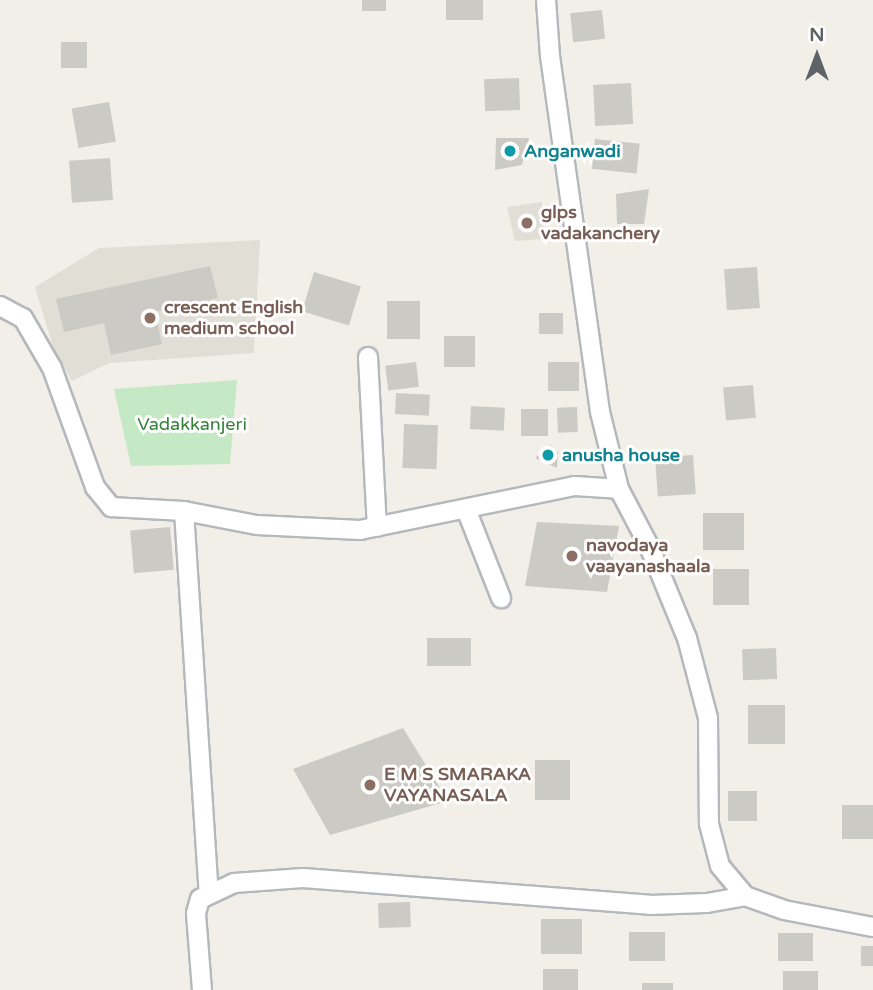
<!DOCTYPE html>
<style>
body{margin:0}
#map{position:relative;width:873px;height:990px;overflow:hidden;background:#f1efe8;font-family:"Varela Round",sans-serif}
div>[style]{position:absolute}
.education>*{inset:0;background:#e1ded6}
.green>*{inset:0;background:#c5e8c5}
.building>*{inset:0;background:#cccac5;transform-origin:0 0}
.roads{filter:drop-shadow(2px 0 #b5b8bc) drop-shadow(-2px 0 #b5b8bc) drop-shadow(0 2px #b5b8bc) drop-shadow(0 -2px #b5b8bc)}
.street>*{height:18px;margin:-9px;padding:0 9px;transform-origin:9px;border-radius:9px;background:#fff}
.dots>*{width:19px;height:19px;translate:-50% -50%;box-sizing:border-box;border:4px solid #fff;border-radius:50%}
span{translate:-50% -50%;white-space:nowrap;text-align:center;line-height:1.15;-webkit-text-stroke:6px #fff;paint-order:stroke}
.culture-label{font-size:18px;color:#0d838f;font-weight:700}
.left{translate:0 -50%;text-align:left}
.education-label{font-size:18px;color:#785e54;font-weight:700}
.park-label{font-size:18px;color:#348238}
.north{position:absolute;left:782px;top:21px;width:70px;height:70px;-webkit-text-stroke:5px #fff;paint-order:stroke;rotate:0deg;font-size:19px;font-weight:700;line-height:28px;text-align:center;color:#5f6368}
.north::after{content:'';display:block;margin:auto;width:24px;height:32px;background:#5f6368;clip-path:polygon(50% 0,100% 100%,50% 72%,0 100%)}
</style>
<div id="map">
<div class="education">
<i style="clip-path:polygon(542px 202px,543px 239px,515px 241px,507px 207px)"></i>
<i style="clip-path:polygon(260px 240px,254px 353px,109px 363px,72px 381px,54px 350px,35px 287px,99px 248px)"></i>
</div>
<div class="green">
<i style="clip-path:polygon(237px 380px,230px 464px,131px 466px,114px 389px)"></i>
</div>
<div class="building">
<i style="left:362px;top:0;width:24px;height:11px"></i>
<i style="left:446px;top:0;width:37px;height:20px"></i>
<i style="left:602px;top:10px;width:29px;height:32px;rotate:84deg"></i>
<i style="left:61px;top:42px;width:26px;height:26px"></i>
<i style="left:519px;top:78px;width:32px;height:35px;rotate:88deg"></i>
<i style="left:631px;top:83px;width:41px;height:38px;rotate:87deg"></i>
<i style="left:109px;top:102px;width:40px;height:38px;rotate:80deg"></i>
<i style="clip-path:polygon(496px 138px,529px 138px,522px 165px,495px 170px)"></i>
<i style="left:595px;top:139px;width:45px;height:30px;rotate:6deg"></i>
<i style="left:110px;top:158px;width:42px;height:41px;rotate:86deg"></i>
<i style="clip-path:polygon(649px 189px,644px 224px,617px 224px,616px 194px)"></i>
<i style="clip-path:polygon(210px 266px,218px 298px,155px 312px,162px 344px,111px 355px,104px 323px,64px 332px,56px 299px)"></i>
<i style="left:757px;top:267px;width:41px;height:33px;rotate:86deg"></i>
<i style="left:314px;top:272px;width:49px;height:41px;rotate:17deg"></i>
<i style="left:387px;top:301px;width:33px;height:38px"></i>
<i style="left:539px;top:313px;width:24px;height:21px"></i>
<i style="left:475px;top:336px;width:31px;height:31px;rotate:90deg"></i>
<i style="left:416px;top:362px;width:25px;height:31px;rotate:83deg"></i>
<i style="left:548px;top:362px;width:31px;height:29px"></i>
<i style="left:753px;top:385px;width:33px;height:30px;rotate:85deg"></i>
<i style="left:396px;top:393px;width:34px;height:21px;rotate:3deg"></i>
<i style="left:471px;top:406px;width:34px;height:23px;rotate:3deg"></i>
<i style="left:577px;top:407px;width:25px;height:20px;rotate:88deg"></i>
<i style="left:521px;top:409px;width:27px;height:27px"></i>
<i style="left:404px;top:424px;width:34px;height:44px;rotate:2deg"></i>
<i style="clip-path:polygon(551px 445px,558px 452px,557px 468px,535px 458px)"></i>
<i style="left:693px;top:455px;width:39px;height:38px;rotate:86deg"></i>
<i style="left:703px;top:513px;width:41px;height:37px"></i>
<i style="clip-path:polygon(537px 522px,619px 526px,607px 592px,525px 586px)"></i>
<i style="left:170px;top:527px;width:43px;height:40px;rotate:85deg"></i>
<i style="left:713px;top:569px;width:36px;height:36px"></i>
<i style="left:427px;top:638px;width:44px;height:28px"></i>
<i style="left:776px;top:648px;width:31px;height:34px;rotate:88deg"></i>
<i style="left:785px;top:705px;width:39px;height:37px;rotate:90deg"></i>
<i style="clip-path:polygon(403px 728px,448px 801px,330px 835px,293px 769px)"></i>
<i style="left:535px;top:760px;width:35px;height:40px"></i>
<i style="left:728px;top:791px;width:29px;height:30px"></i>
<i style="left:842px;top:805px;width:31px;height:34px"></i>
<i style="left:410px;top:902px;width:25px;height:32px;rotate:88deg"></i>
<i style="left:582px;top:919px;width:35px;height:41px;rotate:90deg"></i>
<i style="left:629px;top:932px;width:36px;height:29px"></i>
<i style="left:813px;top:933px;width:28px;height:35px;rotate:90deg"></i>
<i style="left:861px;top:946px;width:12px;height:20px"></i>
<i style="left:578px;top:969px;width:21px;height:35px;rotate:90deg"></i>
<i style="left:818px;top:971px;width:19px;height:35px;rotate:90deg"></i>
<i style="left:642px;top:983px;width:31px;height:7px"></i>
</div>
<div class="roads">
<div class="street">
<i style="left:546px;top:0;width:56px;rotate:85.9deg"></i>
<i style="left:550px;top:56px;width:359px;rotate:82deg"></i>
<i style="left:600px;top:412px;width:79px;rotate:76.1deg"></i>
<i style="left:0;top:306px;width:26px;rotate:28deg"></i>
<i style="left:23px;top:318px;width:58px;rotate:59.9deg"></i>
<i style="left:52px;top:368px;width:127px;rotate:70.1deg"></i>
<i style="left:95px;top:487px;width:26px;rotate:51deg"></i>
<i style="left:111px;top:507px;width:73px;rotate:3.1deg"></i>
<i style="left:184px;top:511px;width:74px;rotate:10.9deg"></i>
<i style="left:257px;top:525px;width:103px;rotate:2.8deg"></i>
<i style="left:360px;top:530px;width:219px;rotate:-11.6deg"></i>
<i style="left:575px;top:486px;width:44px;rotate:3.9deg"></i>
<i style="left:619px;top:489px;width:64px;rotate:62.2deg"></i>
<i style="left:649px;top:546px;width:100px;rotate:67.6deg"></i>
<i style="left:687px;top:638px;width:83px;rotate:75.3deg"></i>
<i style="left:708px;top:718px;width:106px;rotate:89.5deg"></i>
<i style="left:709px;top:824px;width:43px;rotate:75.3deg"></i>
<i style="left:720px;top:866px;width:39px;rotate:50deg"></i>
<i style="left:745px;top:896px;width:41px;rotate:19.7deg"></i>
<i style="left:784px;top:910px;width:91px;rotate:10.8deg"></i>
<i style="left:368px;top:357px;width:170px;rotate:87deg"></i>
<i style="left:466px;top:509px;width:96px;rotate:68.5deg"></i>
<i style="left:184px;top:511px;width:384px;rotate:86.3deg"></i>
<i style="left:202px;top:990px;width:77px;rotate:-94.5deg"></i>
<i style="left:196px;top:913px;width:15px;rotate:-74deg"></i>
<i style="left:200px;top:899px;width:38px;rotate:-25deg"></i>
<i style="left:234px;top:883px;width:69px;rotate:-4.1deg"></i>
<i style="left:303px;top:878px;width:348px;rotate:4.4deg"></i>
<i style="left:650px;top:905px;width:57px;rotate:-2deg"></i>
<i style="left:707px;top:903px;width:39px;rotate:-10deg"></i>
</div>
</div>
<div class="dots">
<i style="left:510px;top:151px;background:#0f9aa8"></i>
<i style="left:527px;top:223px;background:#8d6e63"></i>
<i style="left:150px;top:318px;background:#8d6e63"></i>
<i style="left:548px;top:455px;background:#0f9aa8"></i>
<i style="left:572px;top:556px;background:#8d6e63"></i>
<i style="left:370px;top:785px;background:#8d6e63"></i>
</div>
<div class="culture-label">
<span class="left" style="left:524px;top:151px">Anganwadi</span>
<span class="left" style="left:562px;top:455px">anusha house</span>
</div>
<div class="education-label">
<span class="left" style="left:541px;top:223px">glps<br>vadakanchery</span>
<span class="left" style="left:164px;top:318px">crescent English<br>medium school</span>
<span class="left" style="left:586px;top:556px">navodaya<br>vaayanashaala</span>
<span class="left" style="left:384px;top:785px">E M S SMARAKA<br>VAYANASALA</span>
</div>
<div class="park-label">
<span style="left:192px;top:424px">Vadakkanjeri</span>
</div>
<div class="north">N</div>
</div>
